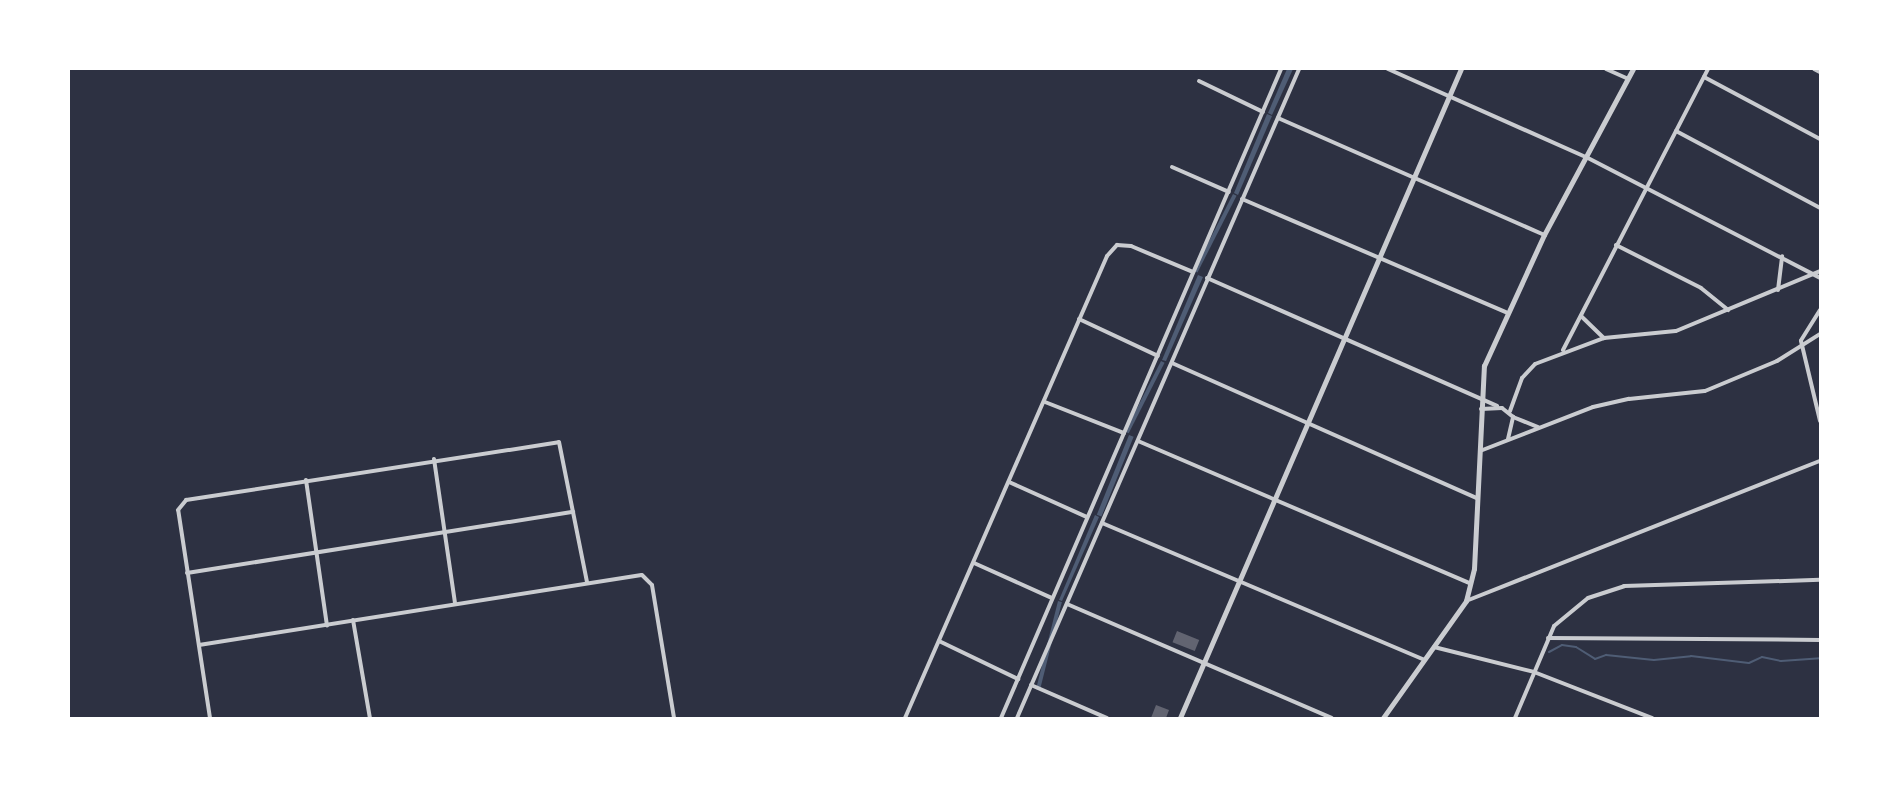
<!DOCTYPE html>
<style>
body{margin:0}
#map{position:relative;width:1889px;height:787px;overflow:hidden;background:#2d3142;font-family:"Open Sans",sans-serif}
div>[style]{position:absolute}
.water>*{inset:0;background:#4f5d75;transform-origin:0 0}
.stream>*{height:2px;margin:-1px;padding:0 1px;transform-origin:1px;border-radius:1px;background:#4f5d75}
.building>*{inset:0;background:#626471;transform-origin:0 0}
.minor>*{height:4px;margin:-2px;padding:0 2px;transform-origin:2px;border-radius:2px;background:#caccd0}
.tertiary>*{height:4.5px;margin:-2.25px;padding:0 2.25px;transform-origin:2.25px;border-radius:2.25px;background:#caccd0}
span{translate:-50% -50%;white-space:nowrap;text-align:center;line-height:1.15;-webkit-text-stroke:6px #fff;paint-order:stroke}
.frame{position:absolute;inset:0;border:70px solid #fff;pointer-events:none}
</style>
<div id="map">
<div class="water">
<i style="clip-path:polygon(1287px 69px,1293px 69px,1272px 115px,1268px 113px)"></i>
<i style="clip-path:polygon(1267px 114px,1272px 116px,1238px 195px,1234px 193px)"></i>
<i style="left:1233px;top:194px;width:4px;height:86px;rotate:27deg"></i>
<i style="clip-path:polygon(1198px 275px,1203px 277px,1166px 361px,1162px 360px)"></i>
<i style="left:1161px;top:361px;width:4px;height:79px;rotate:27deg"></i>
<i style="left:1129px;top:435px;width:5px;height:86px;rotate:22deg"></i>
<i style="clip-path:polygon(1095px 515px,1099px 517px,1062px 601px,1059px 600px)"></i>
<i style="left:1058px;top:601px;width:4px;height:91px;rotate:14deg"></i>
</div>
<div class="stream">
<i style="left:1549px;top:652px;width:15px;rotate:-28deg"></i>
<i style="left:1562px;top:645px;width:14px;rotate:8deg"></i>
<i style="left:1576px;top:647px;width:22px;rotate:32deg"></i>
<i style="left:1595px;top:659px;width:12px;rotate:-20deg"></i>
<i style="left:1606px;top:655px;width:48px;rotate:5.9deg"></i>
<i style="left:1654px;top:660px;width:37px;rotate:-6deg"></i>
<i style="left:1691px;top:656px;width:58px;rotate:6.9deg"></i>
<i style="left:1749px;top:663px;width:14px;rotate:-25deg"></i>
<i style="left:1762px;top:657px;width:19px;rotate:12deg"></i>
<i style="left:1781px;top:661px;width:39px;rotate:-4deg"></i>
</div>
<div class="building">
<i style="left:1177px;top:631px;width:24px;height:12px;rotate:22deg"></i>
<i style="clip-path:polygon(1156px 705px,1169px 710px,1166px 718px,1151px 718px)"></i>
</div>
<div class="minor">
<i style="left:1388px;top:69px;width:217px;rotate:24deg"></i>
<i style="left:1586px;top:157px;width:263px;rotate:27.3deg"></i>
<i style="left:1606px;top:69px;width:24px;rotate:24deg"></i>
<i style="left:1814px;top:69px;width:7px;rotate:27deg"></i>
<i style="left:1704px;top:77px;width:132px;rotate:28.1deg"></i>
<i style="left:1199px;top:81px;width:71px;rotate:25.8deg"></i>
<i style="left:1278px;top:118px;width:291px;rotate:23.7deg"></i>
<i style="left:1676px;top:131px;width:163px;rotate:28.1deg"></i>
<i style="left:1172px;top:167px;width:62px;rotate:23.7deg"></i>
<i style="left:1242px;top:199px;width:287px;rotate:23.2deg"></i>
<i style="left:1616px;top:245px;width:95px;rotate:26.8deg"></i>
<i style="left:1701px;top:288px;width:35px;rotate:39deg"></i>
<i style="left:1207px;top:278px;width:317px;rotate:23.8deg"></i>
<i style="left:1778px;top:290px;width:34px;rotate:-83deg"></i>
<i style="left:1820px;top:310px;width:36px;rotate:122deg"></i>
<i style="left:1801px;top:341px;width:82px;rotate:76.6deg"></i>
<i style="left:1581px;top:316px;width:32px;rotate:44deg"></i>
<i style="left:1079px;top:319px;width:87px;rotate:25.1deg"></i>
<i style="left:1563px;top:350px;width:316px;rotate:-62.7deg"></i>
<i style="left:1172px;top:363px;width:334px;rotate:23.9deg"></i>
<i style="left:1045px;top:402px;width:85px;rotate:21.4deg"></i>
<i style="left:1481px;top:409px;width:21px;rotate:-3deg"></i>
<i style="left:1502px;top:408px;width:14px;rotate:39deg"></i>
<i style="left:1513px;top:417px;width:27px;rotate:22deg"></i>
<i style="left:1510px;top:411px;width:35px;rotate:-70deg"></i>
<i style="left:1522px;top:378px;width:19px;rotate:-47deg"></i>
<i style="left:1535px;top:364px;width:74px;rotate:-20.6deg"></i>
<i style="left:1604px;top:338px;width:72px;rotate:-5.6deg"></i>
<i style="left:1676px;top:331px;width:156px;rotate:-22.6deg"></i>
<i style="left:1508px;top:439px;width:23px;rotate:-77deg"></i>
<i style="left:1138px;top:441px;width:362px;rotate:23.2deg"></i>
<i style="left:1480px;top:451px;width:121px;rotate:-21.3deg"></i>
<i style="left:1593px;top:407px;width:37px;rotate:-13deg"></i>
<i style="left:1629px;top:399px;width:76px;rotate:-6deg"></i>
<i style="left:1705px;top:391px;width:78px;rotate:-22.6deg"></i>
<i style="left:1777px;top:361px;width:51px;rotate:-32.1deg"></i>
<i style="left:434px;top:459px;width:146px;rotate:81.7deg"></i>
<i style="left:306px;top:480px;width:147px;rotate:81.8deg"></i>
<i style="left:1009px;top:482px;width:85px;rotate:24.2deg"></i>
<i style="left:1102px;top:523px;width:350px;rotate:23deg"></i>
<i style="left:974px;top:563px;width:85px;rotate:24.2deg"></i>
<i style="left:187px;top:573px;width:391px;rotate:-9deg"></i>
<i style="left:1466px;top:601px;width:381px;rotate:-21.6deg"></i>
<i style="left:1067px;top:604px;width:288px;rotate:23.3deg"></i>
<i style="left:353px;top:620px;width:99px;rotate:80.2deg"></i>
<i style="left:1548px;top:638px;width:272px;rotate:0.4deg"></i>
<i style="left:939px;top:641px;width:88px;rotate:25.7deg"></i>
<i style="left:199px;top:645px;width:448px;rotate:-9deg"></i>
<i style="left:642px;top:575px;width:14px;rotate:45deg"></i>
<i style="left:652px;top:585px;width:135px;rotate:80.6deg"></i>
<i style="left:1434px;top:647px;width:103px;rotate:14deg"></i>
<i style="left:1534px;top:672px;width:127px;rotate:21.3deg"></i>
<i style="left:1031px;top:685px;width:83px;rotate:23.5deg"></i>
<i style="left:210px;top:718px;width:210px;rotate:-98.7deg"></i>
<i style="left:178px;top:510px;width:13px;rotate:-51deg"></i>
<i style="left:186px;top:500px;width:377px;rotate:-8.8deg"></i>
<i style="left:559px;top:442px;width:143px;rotate:78.7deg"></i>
<i style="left:905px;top:718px;width:504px;rotate:-66.38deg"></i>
<i style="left:1107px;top:256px;width:15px;rotate:-48deg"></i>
<i style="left:1117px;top:245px;width:14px;rotate:4deg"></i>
<i style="left:1131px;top:246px;width:67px;rotate:22.8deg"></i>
<i style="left:1001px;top:718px;width:707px;rotate:-66.66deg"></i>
<i style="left:1017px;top:718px;width:708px;rotate:-66.51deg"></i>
<i style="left:1515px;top:718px;width:100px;rotate:-67deg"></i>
<i style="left:1554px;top:626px;width:44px;rotate:-39.5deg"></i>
<i style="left:1588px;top:598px;width:38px;rotate:-18deg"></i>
<i style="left:1624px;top:586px;width:196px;rotate:-1.8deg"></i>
</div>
<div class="tertiary">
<i style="left:1180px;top:718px;width:707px;rotate:-66.59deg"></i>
<i style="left:1383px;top:718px;width:143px;rotate:-54.6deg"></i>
<i style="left:1466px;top:601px;width:33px;rotate:-76deg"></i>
<i style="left:1474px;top:569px;width:203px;rotate:-87.2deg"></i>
<i style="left:1484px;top:366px;width:144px;rotate:-65.4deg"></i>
<i style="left:1544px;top:235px;width:188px;rotate:-61.8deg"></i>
</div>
<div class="frame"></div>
</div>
